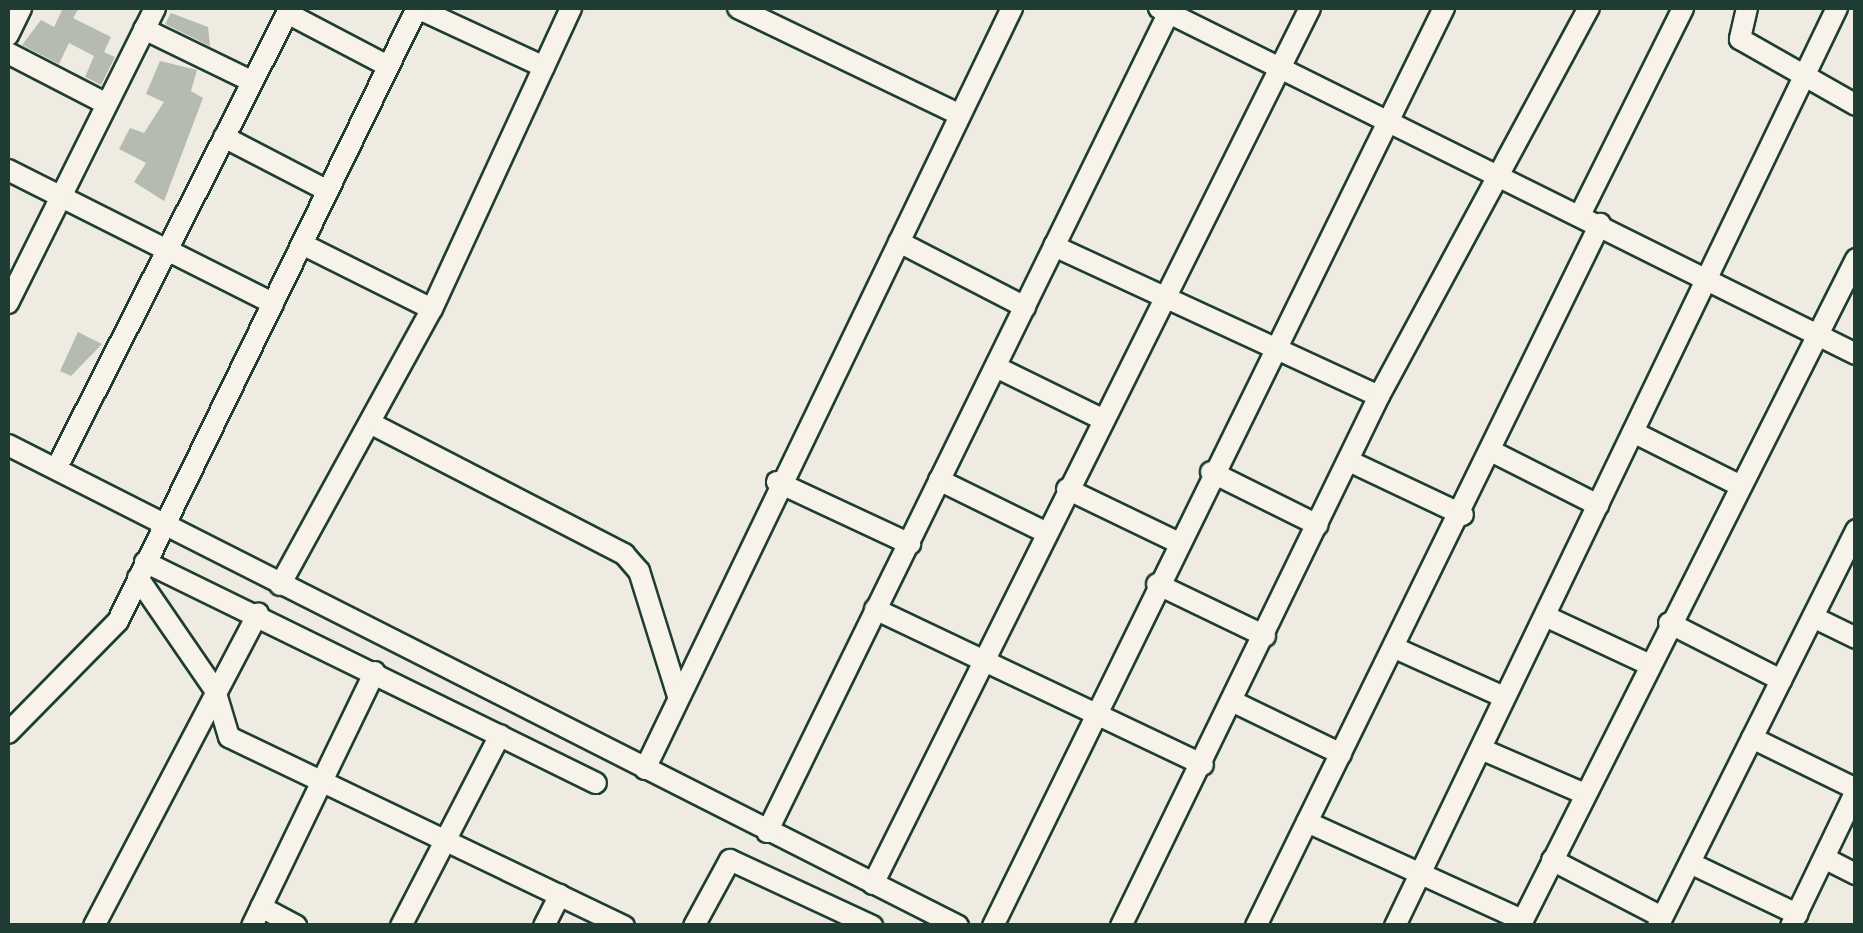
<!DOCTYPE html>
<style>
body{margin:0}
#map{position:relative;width:1863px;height:933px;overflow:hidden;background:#eeece1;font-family:"Indie Flower",sans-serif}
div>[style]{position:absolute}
.building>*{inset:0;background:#b5bbb0}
.roads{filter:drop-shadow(2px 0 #1f3d34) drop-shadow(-2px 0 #1f3d34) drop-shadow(0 2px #1f3d34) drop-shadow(0 -2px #1f3d34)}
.street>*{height:20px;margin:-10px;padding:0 10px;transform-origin:10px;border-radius:10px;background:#f7f3e8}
span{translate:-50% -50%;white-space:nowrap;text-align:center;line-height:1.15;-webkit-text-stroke:10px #f7f3e8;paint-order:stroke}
.frame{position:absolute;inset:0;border:10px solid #1f3d34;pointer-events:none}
</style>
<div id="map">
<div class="building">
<i style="clip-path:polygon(63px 8px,79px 8px,73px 18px,111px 37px,104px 52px,115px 57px,101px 85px,85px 77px,94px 56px,69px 43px,59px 64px,22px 45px,41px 20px,54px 27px)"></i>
<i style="clip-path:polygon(171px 13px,208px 27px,210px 46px,165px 24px)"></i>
<i style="clip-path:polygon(160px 61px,197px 70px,191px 91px,203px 98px,164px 201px,134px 182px,146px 163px,119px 149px,130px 128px,144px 133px,164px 102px,146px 94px)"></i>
<i style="clip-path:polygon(78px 332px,102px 344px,71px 376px,60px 371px)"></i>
</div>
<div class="roads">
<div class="street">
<i style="left:417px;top:8px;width:140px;rotate:24.9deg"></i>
<i style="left:738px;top:8px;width:246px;rotate:25.7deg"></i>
<i style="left:1159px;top:8px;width:778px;rotate:26.4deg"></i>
<i style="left:1747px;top:8px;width:32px;rotate:103deg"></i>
<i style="left:1740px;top:39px;width:133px;rotate:29.6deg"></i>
<i style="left:287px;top:13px;width:114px;rotate:27.7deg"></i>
<i style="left:144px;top:29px;width:119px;rotate:25.9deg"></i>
<i style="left:8px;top:35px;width:30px;rotate:-64deg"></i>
<i style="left:8px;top:53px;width:109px;rotate:27.3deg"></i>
<i style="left:224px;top:137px;width:117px;rotate:27.4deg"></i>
<i style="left:8px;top:170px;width:297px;rotate:26.7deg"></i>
<i style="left:1580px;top:215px;width:231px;rotate:-63.5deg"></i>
<i style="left:899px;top:242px;width:142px;rotate:27.3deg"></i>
<i style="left:302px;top:244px;width:145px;rotate:26.6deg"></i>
<i style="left:1054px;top:246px;width:358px;rotate:24.8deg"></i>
<i style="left:8px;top:303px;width:330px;rotate:-63.5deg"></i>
<i style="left:996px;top:367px;width:118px;rotate:26.1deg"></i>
<i style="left:372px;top:424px;width:284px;rotate:27.3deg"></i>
<i style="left:624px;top:554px;width:23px;rotate:49deg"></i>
<i style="left:639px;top:571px;width:131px;rotate:72.7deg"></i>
<i style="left:1633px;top:432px;width:116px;rotate:26.6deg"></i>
<i style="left:8px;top:445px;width:1065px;rotate:26.85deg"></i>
<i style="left:1493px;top:452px;width:118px;rotate:26.8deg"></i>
<i style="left:1349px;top:461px;width:126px;rotate:25.3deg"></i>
<i style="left:56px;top:469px;width:517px;rotate:-63.09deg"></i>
<i style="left:1211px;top:472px;width:119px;rotate:26.4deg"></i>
<i style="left:939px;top:480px;width:118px;rotate:26.1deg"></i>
<i style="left:777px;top:482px;width:147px;rotate:25deg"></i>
<i style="left:1067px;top:489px;width:122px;rotate:25.7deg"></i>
<i style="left:145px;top:562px;width:502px;rotate:26.11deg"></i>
<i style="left:138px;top:578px;width:136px;rotate:55.5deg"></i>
<i style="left:215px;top:690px;width:49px;rotate:73.4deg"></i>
<i style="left:229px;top:737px;width:438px;rotate:25.6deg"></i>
<i style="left:1157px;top:584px;width:120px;rotate:25.7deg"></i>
<i style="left:280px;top:585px;width:315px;rotate:-61.2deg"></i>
<i style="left:432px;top:309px;width:332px;rotate:-65.2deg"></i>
<i style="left:875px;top:609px;width:363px;rotate:25.4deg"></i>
<i style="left:1545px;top:616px;width:114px;rotate:25deg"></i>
<i style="left:1813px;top:617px;width:48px;rotate:26deg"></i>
<i style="left:1669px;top:623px;width:126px;rotate:27deg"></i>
<i style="left:1395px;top:648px;width:120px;rotate:24.2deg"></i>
<i style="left:1234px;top:702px;width:119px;rotate:25.9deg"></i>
<i style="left:8px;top:733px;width:157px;rotate:-45.5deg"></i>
<i style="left:118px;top:621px;width:682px;rotate:-64deg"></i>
<i style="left:1752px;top:738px;width:116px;rotate:26.1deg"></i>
<i style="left:1481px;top:749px;width:113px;rotate:23.4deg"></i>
<i style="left:645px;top:769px;width:845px;rotate:-64.25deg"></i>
<i style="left:1307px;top:822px;width:236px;rotate:24.5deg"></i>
<i style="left:767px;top:832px;width:918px;rotate:-63.88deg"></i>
<i style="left:1826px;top:859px;width:34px;rotate:27deg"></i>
<i style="left:1552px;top:860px;width:124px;rotate:27.4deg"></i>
<i style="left:1690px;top:863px;width:119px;rotate:25.5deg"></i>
<i style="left:873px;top:884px;width:979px;rotate:-63.49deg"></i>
<i style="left:261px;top:907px;width:40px;rotate:28deg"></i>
<i style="left:94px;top:926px;width:353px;rotate:-62.3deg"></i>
<i style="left:252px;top:926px;width:282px;rotate:-64.2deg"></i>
<i style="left:401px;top:926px;width:215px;rotate:-62.6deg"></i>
<i style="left:544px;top:926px;width:35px;rotate:-63deg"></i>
<i style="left:694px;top:926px;width:75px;rotate:-61.4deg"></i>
<i style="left:730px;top:860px;width:157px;rotate:24.9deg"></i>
<i style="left:993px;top:926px;width:1023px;rotate:-63.84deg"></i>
<i style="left:1121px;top:926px;width:589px;rotate:-64.04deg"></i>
<i style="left:1379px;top:396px;width:441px;rotate:-61.6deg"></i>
<i style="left:1256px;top:926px;width:782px;rotate:-63.89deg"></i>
<i style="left:1395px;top:926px;width:1019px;rotate:-64.29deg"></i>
<i style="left:1520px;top:926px;width:747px;rotate:-63.26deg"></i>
<i style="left:1658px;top:926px;width:443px;rotate:-63.4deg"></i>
<i style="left:1791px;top:926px;width:150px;rotate:-64.3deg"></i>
</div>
</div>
<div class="frame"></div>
</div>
